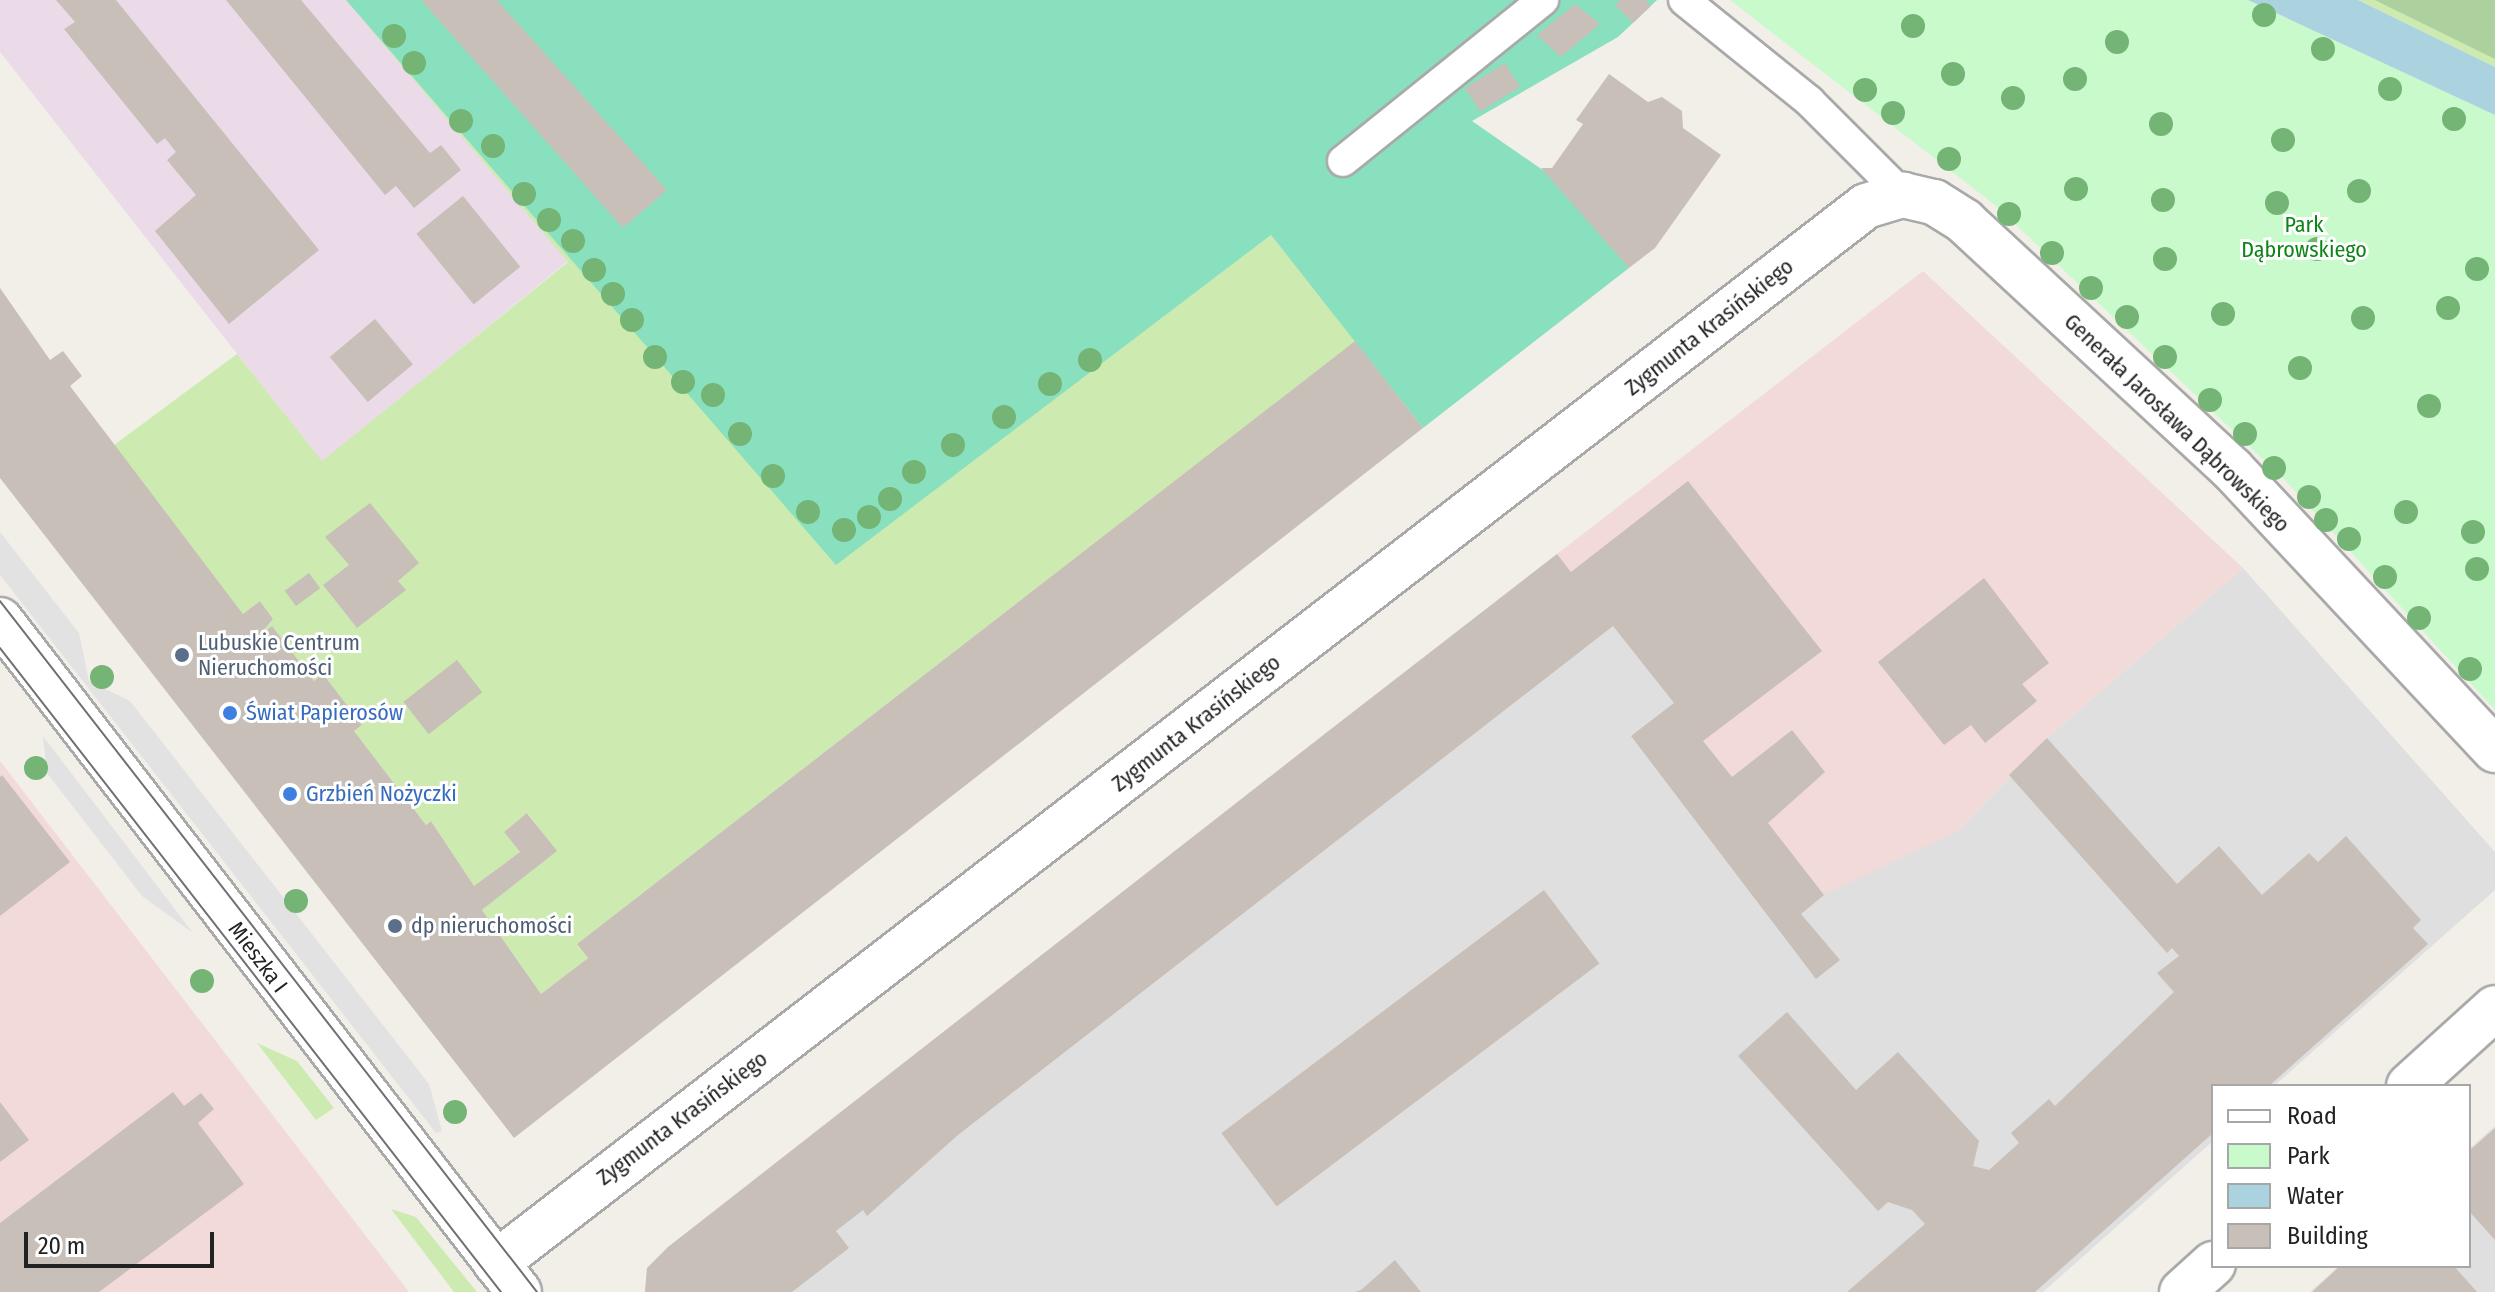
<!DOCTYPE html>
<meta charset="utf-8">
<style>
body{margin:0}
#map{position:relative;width:2495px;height:1292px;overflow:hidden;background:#f2efe9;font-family:"Fira Sans Condensed",sans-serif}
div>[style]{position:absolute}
.residential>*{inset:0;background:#e0dfdf}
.commercial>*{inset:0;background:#f2dad9}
.industrial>*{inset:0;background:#ebdbe8}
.grass>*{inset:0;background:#cdebb0}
.forest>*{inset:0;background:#add19e}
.park>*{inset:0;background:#c8facc}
.pitch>*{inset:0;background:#88e0be}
.parking>*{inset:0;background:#e2e2e2}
.water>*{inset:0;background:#aad3df}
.building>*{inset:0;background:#c7bfb8;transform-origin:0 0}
.roads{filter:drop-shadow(2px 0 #a9a9a9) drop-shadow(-2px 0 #a9a9a9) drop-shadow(0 2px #a9a9a9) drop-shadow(0 -2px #a9a9a9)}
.service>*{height:30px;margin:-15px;padding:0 15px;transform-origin:15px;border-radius:15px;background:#fff}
.minor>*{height:44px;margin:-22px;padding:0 22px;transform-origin:22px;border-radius:22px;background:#fff}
.tram>*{height:2px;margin:-1px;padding:0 1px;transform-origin:1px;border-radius:1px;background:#707070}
.trees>*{width:24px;height:24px;margin:-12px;border-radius:50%;background:#74b475}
.dots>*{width:22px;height:22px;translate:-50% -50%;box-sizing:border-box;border:4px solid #fff;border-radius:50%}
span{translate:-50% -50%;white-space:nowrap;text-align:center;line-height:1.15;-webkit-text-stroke:6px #fff;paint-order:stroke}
.park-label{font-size:22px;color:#0c8416}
.street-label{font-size:22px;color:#222}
.service-label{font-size:22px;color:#4e5e75}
.left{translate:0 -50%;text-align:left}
.shop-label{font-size:22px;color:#366cbe}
.legend{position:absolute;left:2211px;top:1084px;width:260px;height:184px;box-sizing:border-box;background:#fff;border:2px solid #a7a7a7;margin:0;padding:10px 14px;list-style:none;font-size:24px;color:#222}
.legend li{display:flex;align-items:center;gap:16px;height:40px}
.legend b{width:40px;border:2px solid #a7a7a7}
.scale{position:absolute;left:24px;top:1232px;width:190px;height:36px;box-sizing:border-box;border:4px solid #222;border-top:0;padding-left:10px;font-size:24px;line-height:28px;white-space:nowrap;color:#222;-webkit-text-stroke:6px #fff;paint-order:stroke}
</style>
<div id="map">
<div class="residential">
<i style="clip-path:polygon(1557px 554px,1613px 626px,1959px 830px,2047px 738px,2243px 568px,2495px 852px,2495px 890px,2274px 1086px,2213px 1086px,2213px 1141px,2043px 1292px,645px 1292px,647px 1268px)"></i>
<i style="clip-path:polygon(2495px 1126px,2495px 1292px,2310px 1292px,2339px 1266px,2469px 1266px,2469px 1149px)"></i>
</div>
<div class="commercial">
<i style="clip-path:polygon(1923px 271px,2243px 568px,2047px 738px,1959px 830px,1824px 895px,1557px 554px)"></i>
<i style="clip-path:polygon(0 761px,409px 1292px,0 1292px)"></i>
</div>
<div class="industrial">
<i style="clip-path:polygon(0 0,347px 0,568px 261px,322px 462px,0 52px)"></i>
</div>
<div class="grass">
<i style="clip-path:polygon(346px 0,387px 0,1148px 328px,1271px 235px,1355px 341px,577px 944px,588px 958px,541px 994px,482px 910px,556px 851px,528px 813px,504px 832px,520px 852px,474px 886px,431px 821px,426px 825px,354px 731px,362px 725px,323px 675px,314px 681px,272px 627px,259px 636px,273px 619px,260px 601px,243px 614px,114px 445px,237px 354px,322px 461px,568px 262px)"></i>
<i style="clip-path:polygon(2358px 0,2495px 0,2495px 67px)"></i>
<i style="clip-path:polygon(257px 1043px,297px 1061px,334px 1108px,316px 1120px)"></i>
<i style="clip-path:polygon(391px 1209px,416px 1217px,477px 1292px,454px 1292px)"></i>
</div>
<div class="forest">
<i style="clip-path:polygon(2375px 0,2495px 0,2495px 59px,2389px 7px)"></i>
</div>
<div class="park">
<i style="clip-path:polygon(1730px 0,2248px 0,2495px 115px,2495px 710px,2285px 480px,1995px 205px)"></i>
</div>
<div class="pitch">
<i style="clip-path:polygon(346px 0,1657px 0,1618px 37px,1472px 121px,1560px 182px,1629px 268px,1423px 428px,1271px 235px,836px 565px)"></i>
</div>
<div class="parking">
<i style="clip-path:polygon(0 532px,79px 633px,89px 681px,130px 701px,429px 1084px,442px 1131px,436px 1133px,0 575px)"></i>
<i style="clip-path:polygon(43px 736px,193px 933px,142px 896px,47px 773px)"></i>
</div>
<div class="water">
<i style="clip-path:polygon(2248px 0,2358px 0,2495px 67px,2495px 115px)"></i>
</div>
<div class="building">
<i style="clip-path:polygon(56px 0,116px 0,319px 250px,229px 324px,155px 231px,196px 195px,167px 160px,176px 152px,165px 138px,157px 144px,64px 29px,75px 22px)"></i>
<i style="clip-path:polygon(226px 0,301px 0,430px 153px,441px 145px,461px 170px,414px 208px,396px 186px,385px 195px)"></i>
<i style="clip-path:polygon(421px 0,497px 0,667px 190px,623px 228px)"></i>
<i style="clip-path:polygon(1620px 0,1646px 0,1651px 6px,1633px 23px,1615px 5px)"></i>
<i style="clip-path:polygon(1575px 4px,1600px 24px,1561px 57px,1537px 35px)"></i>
<i style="left:1505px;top:63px;width:28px;height:47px;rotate:58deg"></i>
<i style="clip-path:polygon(1609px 74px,1648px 102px,1662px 97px,1682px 111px,1683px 128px,1721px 155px,1655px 248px,1629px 268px,1541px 168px,1552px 168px,1583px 124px,1576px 120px)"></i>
<i style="left:463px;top:196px;width:91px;height:60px;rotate:51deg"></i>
<i style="clip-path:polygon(0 288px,50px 360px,63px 351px,82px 376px,70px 386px,243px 614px,260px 601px,273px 619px,259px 636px,272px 626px,314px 681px,323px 674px,362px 725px,354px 731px,426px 825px,431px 821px,474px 886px,520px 852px,504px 832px,527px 813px,557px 851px,482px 910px,541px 994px,588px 958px,577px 944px,1355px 341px,1423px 428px,514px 1138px,0 478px)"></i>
<i style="left:375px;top:319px;width:59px;height:59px;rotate:50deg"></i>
<i style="clip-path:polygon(1688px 481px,1822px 651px,1703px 741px,1732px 777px,1792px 730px,1825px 772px,1768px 823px,1824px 895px,1801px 914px,1840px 960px,1816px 979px,1631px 736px,1674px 703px,1613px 626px,958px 1135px,867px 1216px,863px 1210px,836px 1231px,849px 1248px,792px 1292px,645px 1292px,647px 1268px,668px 1247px,1322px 736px,1557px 554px,1571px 572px)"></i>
<i style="clip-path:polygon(370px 503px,419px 563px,398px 581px,406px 590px,357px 628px,323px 585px,349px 565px,325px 537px)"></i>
<i style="left:309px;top:573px;width:19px;height:30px;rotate:54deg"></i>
<i style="clip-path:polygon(1984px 578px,2049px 663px,2022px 684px,2037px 701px,1985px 743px,1971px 725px,1944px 745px,1878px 662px)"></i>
<i style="left:457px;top:660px;width:41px;height:68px;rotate:52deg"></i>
<i style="clip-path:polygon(2047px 738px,2177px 884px,2219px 846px,2262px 895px,2309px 853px,2318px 862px,2346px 836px,2421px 920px,2413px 928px,2428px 944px,2269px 1086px,2213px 1086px,2213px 1133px,2035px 1292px,1847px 1292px,1925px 1224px,1912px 1210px,1888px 1202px,1878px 1211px,1738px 1056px,1787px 1012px,1856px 1090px,1898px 1052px,1979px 1141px,1973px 1166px,1989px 1170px,2019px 1143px,2011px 1133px,2049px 1099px,2055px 1106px,2174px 992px,2157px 973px,2179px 956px,2172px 948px,2167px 953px,2009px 775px)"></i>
<i style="clip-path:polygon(2px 775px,70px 862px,0 916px,0 777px)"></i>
<i style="left:1544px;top:890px;width:92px;height:404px;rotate:53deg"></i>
<i style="clip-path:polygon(173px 1092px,184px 1106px,201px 1093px,214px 1109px,198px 1123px,244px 1184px,99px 1292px,0 1292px,0 1223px)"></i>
<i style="clip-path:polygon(0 1102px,29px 1140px,0 1162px)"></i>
<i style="clip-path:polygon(2495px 1128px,2495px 1240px,2469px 1211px,2469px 1151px)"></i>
<i style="clip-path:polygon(1395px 1260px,1421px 1292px,1355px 1292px,1361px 1290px)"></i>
<i style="clip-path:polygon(2340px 1266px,2454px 1266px,2477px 1292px,2312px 1292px)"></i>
</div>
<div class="roads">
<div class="service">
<i style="left:1684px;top:0;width:161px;rotate:38.9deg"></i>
<i style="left:1809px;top:101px;width:133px;rotate:45deg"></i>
<i style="left:1343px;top:161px;width:257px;rotate:-38.8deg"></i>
</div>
<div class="minor">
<i style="left:0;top:620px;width:849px;rotate:52.32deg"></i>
<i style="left:2409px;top:1086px;width:116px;rotate:-42.2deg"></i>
<i style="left:496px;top:1263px;width:1730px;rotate:-37.65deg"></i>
<i style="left:1866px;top:206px;width:39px;rotate:-17deg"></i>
<i style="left:1903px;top:195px;width:32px;rotate:13deg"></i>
<i style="left:1934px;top:202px;width:36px;rotate:32deg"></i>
<i style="left:1964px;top:221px;width:365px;rotate:42.8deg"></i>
<i style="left:2232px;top:469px;width:385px;rotate:46.9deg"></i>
<i style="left:2182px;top:1292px;width:42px;rotate:-42.1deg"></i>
</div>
</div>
<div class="tram">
<i style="left:0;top:601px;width:875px;rotate:52.15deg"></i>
<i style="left:0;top:648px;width:816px;rotate:52.12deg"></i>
</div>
<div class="trees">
<i style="left:2264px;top:15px"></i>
<i style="left:1913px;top:26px"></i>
<i style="left:394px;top:36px"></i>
<i style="left:2117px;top:42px"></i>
<i style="left:2323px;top:49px"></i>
<i style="left:414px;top:63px"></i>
<i style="left:1953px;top:74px"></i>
<i style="left:2075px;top:79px"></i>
<i style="left:2390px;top:89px"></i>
<i style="left:1865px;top:90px"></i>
<i style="left:2013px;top:98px"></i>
<i style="left:1893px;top:113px"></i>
<i style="left:2454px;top:119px"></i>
<i style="left:461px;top:121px"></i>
<i style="left:2161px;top:124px"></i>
<i style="left:2283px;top:140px"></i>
<i style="left:493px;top:146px"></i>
<i style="left:1949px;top:159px"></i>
<i style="left:2076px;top:189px"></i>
<i style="left:2359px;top:191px"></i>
<i style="left:524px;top:194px"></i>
<i style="left:2163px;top:200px"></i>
<i style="left:2277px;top:203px"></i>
<i style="left:2009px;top:214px"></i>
<i style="left:549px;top:220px"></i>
<i style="left:573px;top:241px"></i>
<i style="left:2317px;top:249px"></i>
<i style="left:2052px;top:253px"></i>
<i style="left:2165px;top:259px"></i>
<i style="left:2477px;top:269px"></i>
<i style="left:594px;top:270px"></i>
<i style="left:2091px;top:288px"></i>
<i style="left:613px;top:294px"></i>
<i style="left:2448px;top:308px"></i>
<i style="left:2223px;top:314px"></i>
<i style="left:2127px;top:317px"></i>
<i style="left:2363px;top:318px"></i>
<i style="left:632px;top:320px"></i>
<i style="left:655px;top:357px"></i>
<i style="left:2165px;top:357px"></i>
<i style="left:1090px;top:360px"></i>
<i style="left:2300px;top:368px"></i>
<i style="left:683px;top:382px"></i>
<i style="left:1050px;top:384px"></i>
<i style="left:713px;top:395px"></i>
<i style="left:2210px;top:400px"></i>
<i style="left:2429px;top:406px"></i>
<i style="left:1004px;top:417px"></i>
<i style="left:740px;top:434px"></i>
<i style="left:2245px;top:434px"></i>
<i style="left:953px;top:445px"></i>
<i style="left:2274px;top:468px"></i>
<i style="left:914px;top:472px"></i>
<i style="left:773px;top:476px"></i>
<i style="left:2309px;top:497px"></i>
<i style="left:890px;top:499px"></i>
<i style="left:808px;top:512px"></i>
<i style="left:2406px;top:512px"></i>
<i style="left:869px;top:517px"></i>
<i style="left:2326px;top:520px"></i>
<i style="left:844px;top:530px"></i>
<i style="left:2473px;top:532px"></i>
<i style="left:2349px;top:539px"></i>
<i style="left:2477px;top:569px"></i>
<i style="left:2385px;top:577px"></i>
<i style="left:2419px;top:618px"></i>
<i style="left:2470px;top:669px"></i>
<i style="left:102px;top:677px"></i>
<i style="left:36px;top:768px"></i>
<i style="left:296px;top:901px"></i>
<i style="left:202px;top:981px"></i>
<i style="left:455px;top:1112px"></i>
</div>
<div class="dots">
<i style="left:182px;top:655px;background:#5c6f8a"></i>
<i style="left:230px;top:713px;background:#3f7fe0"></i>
<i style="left:290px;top:794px;background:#3f7fe0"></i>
<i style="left:395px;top:926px;background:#5c6f8a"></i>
</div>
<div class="park-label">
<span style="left:2304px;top:237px">Park<br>Dąbrowskiego</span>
</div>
<div class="street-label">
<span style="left:1709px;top:327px;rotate:-38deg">Zygmunta Krasińskiego</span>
<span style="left:2177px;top:423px;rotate:44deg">Generała Jarosława Dąbrowskiego</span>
<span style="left:1196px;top:723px;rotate:-38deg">Zygmunta Krasińskiego</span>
<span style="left:258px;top:957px;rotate:53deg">Mieszka I</span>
<span style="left:682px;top:1118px;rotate:-37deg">Zygmunta Krasińskiego</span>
</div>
<div class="service-label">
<span class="left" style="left:198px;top:655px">Lubuskie Centrum<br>Nieruchomości</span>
<span class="left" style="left:411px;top:926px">dp nieruchomości</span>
</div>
<div class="shop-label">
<span class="left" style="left:246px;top:713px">Świat Papierosów</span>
<span class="left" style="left:306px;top:794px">Grzbień Nożyczki</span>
</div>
<ul class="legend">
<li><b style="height:10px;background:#fff"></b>Road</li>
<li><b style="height:22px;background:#c8facc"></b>Park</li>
<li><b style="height:22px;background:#aad3df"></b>Water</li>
<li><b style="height:22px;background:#c7bfb8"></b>Building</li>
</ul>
<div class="scale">20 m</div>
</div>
